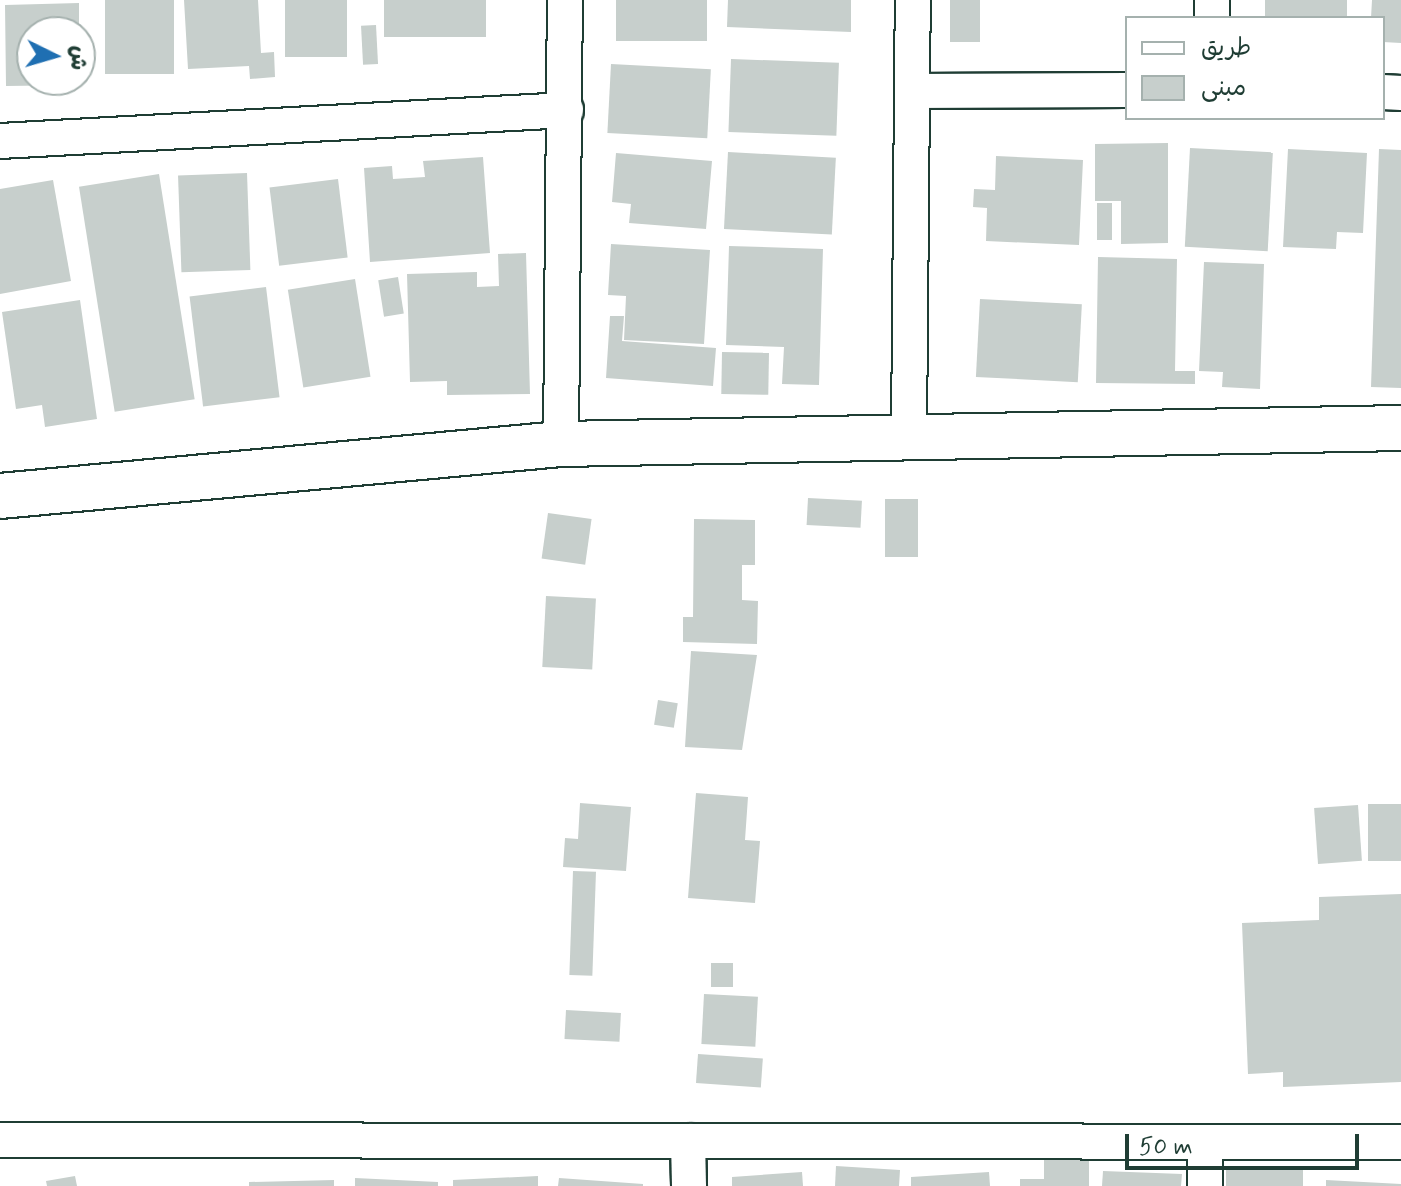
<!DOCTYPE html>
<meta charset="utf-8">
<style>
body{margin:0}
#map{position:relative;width:1401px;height:1186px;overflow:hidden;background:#fff;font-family:Mynerve,"Playpen Sans Arabic",sans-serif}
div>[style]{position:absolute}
.building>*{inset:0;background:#c7cfcc;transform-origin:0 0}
.roads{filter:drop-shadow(2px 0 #1f3d34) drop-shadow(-2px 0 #1f3d34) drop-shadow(0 2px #1f3d34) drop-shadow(0 -2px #1f3d34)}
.street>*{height:34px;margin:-17px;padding:0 17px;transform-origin:17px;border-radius:17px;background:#fff}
.secondary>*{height:44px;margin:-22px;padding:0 22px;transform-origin:22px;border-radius:22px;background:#fff}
span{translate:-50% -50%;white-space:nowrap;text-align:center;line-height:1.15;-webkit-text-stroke:6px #fff;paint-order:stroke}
.legend{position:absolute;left:1125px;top:16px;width:260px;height:104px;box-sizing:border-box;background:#fff;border:2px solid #a5b1ae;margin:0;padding:10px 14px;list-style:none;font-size:24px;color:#1f3d34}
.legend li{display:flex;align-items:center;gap:16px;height:40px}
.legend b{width:40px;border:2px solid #a5b1ae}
.north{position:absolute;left:16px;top:16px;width:80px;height:80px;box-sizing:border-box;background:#fff;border:2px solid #a5b1ae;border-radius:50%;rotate:95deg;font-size:22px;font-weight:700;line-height:32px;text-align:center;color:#1f3d34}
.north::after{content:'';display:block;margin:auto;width:28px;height:36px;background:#1f6fb2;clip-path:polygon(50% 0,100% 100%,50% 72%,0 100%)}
.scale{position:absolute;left:1125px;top:1134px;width:234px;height:36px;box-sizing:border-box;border:4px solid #1f3d34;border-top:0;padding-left:10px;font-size:24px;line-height:28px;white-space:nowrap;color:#1f3d34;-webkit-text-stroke:6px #fff;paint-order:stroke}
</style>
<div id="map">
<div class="building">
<i style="left:105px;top:0;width:69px;height:74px"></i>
<i style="clip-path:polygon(184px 0,258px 0,261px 53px,274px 52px,275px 77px,250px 79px,249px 66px,188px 69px)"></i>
<i style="left:285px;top:0;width:62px;height:57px"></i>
<i style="left:384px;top:0;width:102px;height:37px"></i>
<i style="left:616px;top:0;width:91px;height:41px"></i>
<i style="clip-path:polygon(728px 0,851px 0,851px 32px,727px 27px)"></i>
<i style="left:950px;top:0;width:30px;height:42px"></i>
<i style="left:1265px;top:0;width:82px;height:18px"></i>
<i style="clip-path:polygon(1372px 0,1401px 0,1401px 43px,1383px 42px,1383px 18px,1371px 18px)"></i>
<i style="clip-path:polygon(79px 3px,79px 32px,32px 32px,32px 80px,80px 85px,6px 86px,5px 5px)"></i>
<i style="left:376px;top:25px;width:39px;height:15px;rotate:87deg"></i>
<i style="left:731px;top:59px;width:108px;height:73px;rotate:2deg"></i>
<i style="left:611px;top:64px;width:100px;height:69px;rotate:3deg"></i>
<i style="clip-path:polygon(1168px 143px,1168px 243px,1121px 244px,1121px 201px,1095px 201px,1095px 144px)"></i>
<i style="left:1190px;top:148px;width:83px;height:99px;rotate:3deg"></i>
<i style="clip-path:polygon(1288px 149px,1367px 153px,1363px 233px,1337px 232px,1336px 249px,1283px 247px)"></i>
<i style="clip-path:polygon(1379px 149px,1401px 150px,1401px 388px,1371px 387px)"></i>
<i style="left:728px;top:152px;width:108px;height:77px;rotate:3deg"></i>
<i style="clip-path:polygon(616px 153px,712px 161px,706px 229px,629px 223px,631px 204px,612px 202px)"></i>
<i style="clip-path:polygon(996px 156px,1083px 160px,1079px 245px,986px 241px,987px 208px,973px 207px,974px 189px,995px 190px)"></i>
<i style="clip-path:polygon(483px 157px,490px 253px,370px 262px,364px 168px,392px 166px,393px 179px,425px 177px,423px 161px)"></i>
<i style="left:247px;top:173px;width:97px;height:69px;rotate:88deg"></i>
<i style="left:159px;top:174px;width:228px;height:81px;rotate:81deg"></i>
<i style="left:338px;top:179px;width:79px;height:69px;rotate:83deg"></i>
<i style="clip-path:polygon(53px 180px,71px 281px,0 294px,0 189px)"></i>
<i style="left:1097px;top:203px;width:15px;height:37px"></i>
<i style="clip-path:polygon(611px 244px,710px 250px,704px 344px,624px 340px,626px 296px,608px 295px)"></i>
<i style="clip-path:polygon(729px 246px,823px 249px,819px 385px,782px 384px,784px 347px,726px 345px)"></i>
<i style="clip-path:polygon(526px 253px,530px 394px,447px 395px,447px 381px,410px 382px,407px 274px,477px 272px,477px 287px,499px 286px,498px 254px)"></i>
<i style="clip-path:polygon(1098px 257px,1177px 259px,1175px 371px,1195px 371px,1195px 384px,1096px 383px)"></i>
<i style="clip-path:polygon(1204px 262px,1264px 264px,1260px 389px,1222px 387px,1223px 372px,1199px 371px)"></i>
<i style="left:398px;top:277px;width:37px;height:20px;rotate:81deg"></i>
<i style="left:355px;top:279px;width:99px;height:68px;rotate:81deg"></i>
<i style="left:266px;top:287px;width:111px;height:77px;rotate:83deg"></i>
<i style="left:980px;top:299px;width:102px;height:78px;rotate:3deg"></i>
<i style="clip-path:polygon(80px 300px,97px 419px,45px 427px,42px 405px,16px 409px,2px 312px)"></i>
<i style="clip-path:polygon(610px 316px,624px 316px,622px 341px,716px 348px,713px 386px,606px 378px)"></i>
<i style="left:722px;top:352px;width:47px;height:42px;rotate:1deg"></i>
<i style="left:808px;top:498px;width:54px;height:27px;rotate:3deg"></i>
<i style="left:885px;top:499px;width:33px;height:58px"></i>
<i style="left:548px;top:513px;width:44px;height:46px;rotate:8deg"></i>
<i style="clip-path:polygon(694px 519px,755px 520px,755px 565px,742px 565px,742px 600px,758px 601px,757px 644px,683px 642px,683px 617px,693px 617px)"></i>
<i style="left:546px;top:596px;width:50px;height:71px;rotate:3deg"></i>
<i style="clip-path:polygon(691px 651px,757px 655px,742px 750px,685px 747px)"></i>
<i style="left:658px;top:700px;width:20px;height:25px;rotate:9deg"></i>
<i style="clip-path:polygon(696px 793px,748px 797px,745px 840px,760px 841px,755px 903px,688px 898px)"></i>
<i style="clip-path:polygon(580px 803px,631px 807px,626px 871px,563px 867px,565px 838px,578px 839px)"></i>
<i style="left:1368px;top:804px;width:33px;height:57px"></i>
<i style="left:1358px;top:805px;width:56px;height:44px;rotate:86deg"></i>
<i style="left:573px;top:871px;width:23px;height:104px;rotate:2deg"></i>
<i style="clip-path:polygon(1401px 894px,1401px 1082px,1283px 1087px,1283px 1072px,1248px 1074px,1242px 923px,1319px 920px,1319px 897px)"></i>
<i style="left:711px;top:963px;width:22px;height:24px"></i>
<i style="left:704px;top:994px;width:54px;height:50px;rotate:3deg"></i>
<i style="left:566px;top:1010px;width:55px;height:29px;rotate:3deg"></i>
<i style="left:698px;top:1054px;width:65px;height:29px;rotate:4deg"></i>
<i style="clip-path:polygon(1044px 1156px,1089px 1157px,1089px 1186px,1020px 1186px,1020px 1179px,1044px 1179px)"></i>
<i style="clip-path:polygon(836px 1166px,900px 1170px,899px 1186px,835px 1186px)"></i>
<i style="left:1303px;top:1169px;width:17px;height:77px;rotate:90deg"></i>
<i style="clip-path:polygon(1103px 1171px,1182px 1174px,1181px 1186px,1102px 1186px)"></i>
<i style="clip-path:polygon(802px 1172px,803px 1186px,732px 1186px,732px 1177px)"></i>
<i style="clip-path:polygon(989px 1172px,990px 1186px,911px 1186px,911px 1177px)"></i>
<i style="clip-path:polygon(75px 1176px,77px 1186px,47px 1186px,46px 1181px)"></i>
<i style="clip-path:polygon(538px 1176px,538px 1186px,453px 1186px,453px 1180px)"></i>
<i style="clip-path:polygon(355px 1178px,438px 1182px,438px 1186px,355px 1186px)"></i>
<i style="clip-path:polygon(559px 1178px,643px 1184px,643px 1186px,558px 1186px)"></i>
<i style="clip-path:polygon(334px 1180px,334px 1186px,249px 1186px,249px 1182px)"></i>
<i style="clip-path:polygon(1326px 1180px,1401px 1184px,1401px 1186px,1326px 1186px)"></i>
</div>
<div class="roads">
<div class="street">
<i style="left:1212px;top:0;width:18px;rotate:90deg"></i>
<i style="left:913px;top:91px;width:214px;rotate:-0.3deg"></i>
<i style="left:1383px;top:92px;width:18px;rotate:3deg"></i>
<i style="left:0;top:141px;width:567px;rotate:-3.13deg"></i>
<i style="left:909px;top:434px;width:434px;rotate:-89.5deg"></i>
<i style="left:561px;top:444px;width:444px;rotate:-89.5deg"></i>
<i style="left:0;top:1140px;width:1401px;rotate:0.08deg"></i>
<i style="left:688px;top:1141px;width:45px;rotate:88.7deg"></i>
<i style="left:1205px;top:1186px;width:44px;rotate:-90deg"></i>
</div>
<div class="secondary">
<i style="left:0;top:496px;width:563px;rotate:-5.3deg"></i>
<i style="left:561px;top:444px;width:840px;rotate:-1.09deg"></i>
</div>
</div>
<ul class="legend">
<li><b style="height:10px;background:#fff"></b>طريق</li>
<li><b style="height:22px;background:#c7cfcc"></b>مبنى</li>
</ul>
<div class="north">ش</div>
<div class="scale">50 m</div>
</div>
